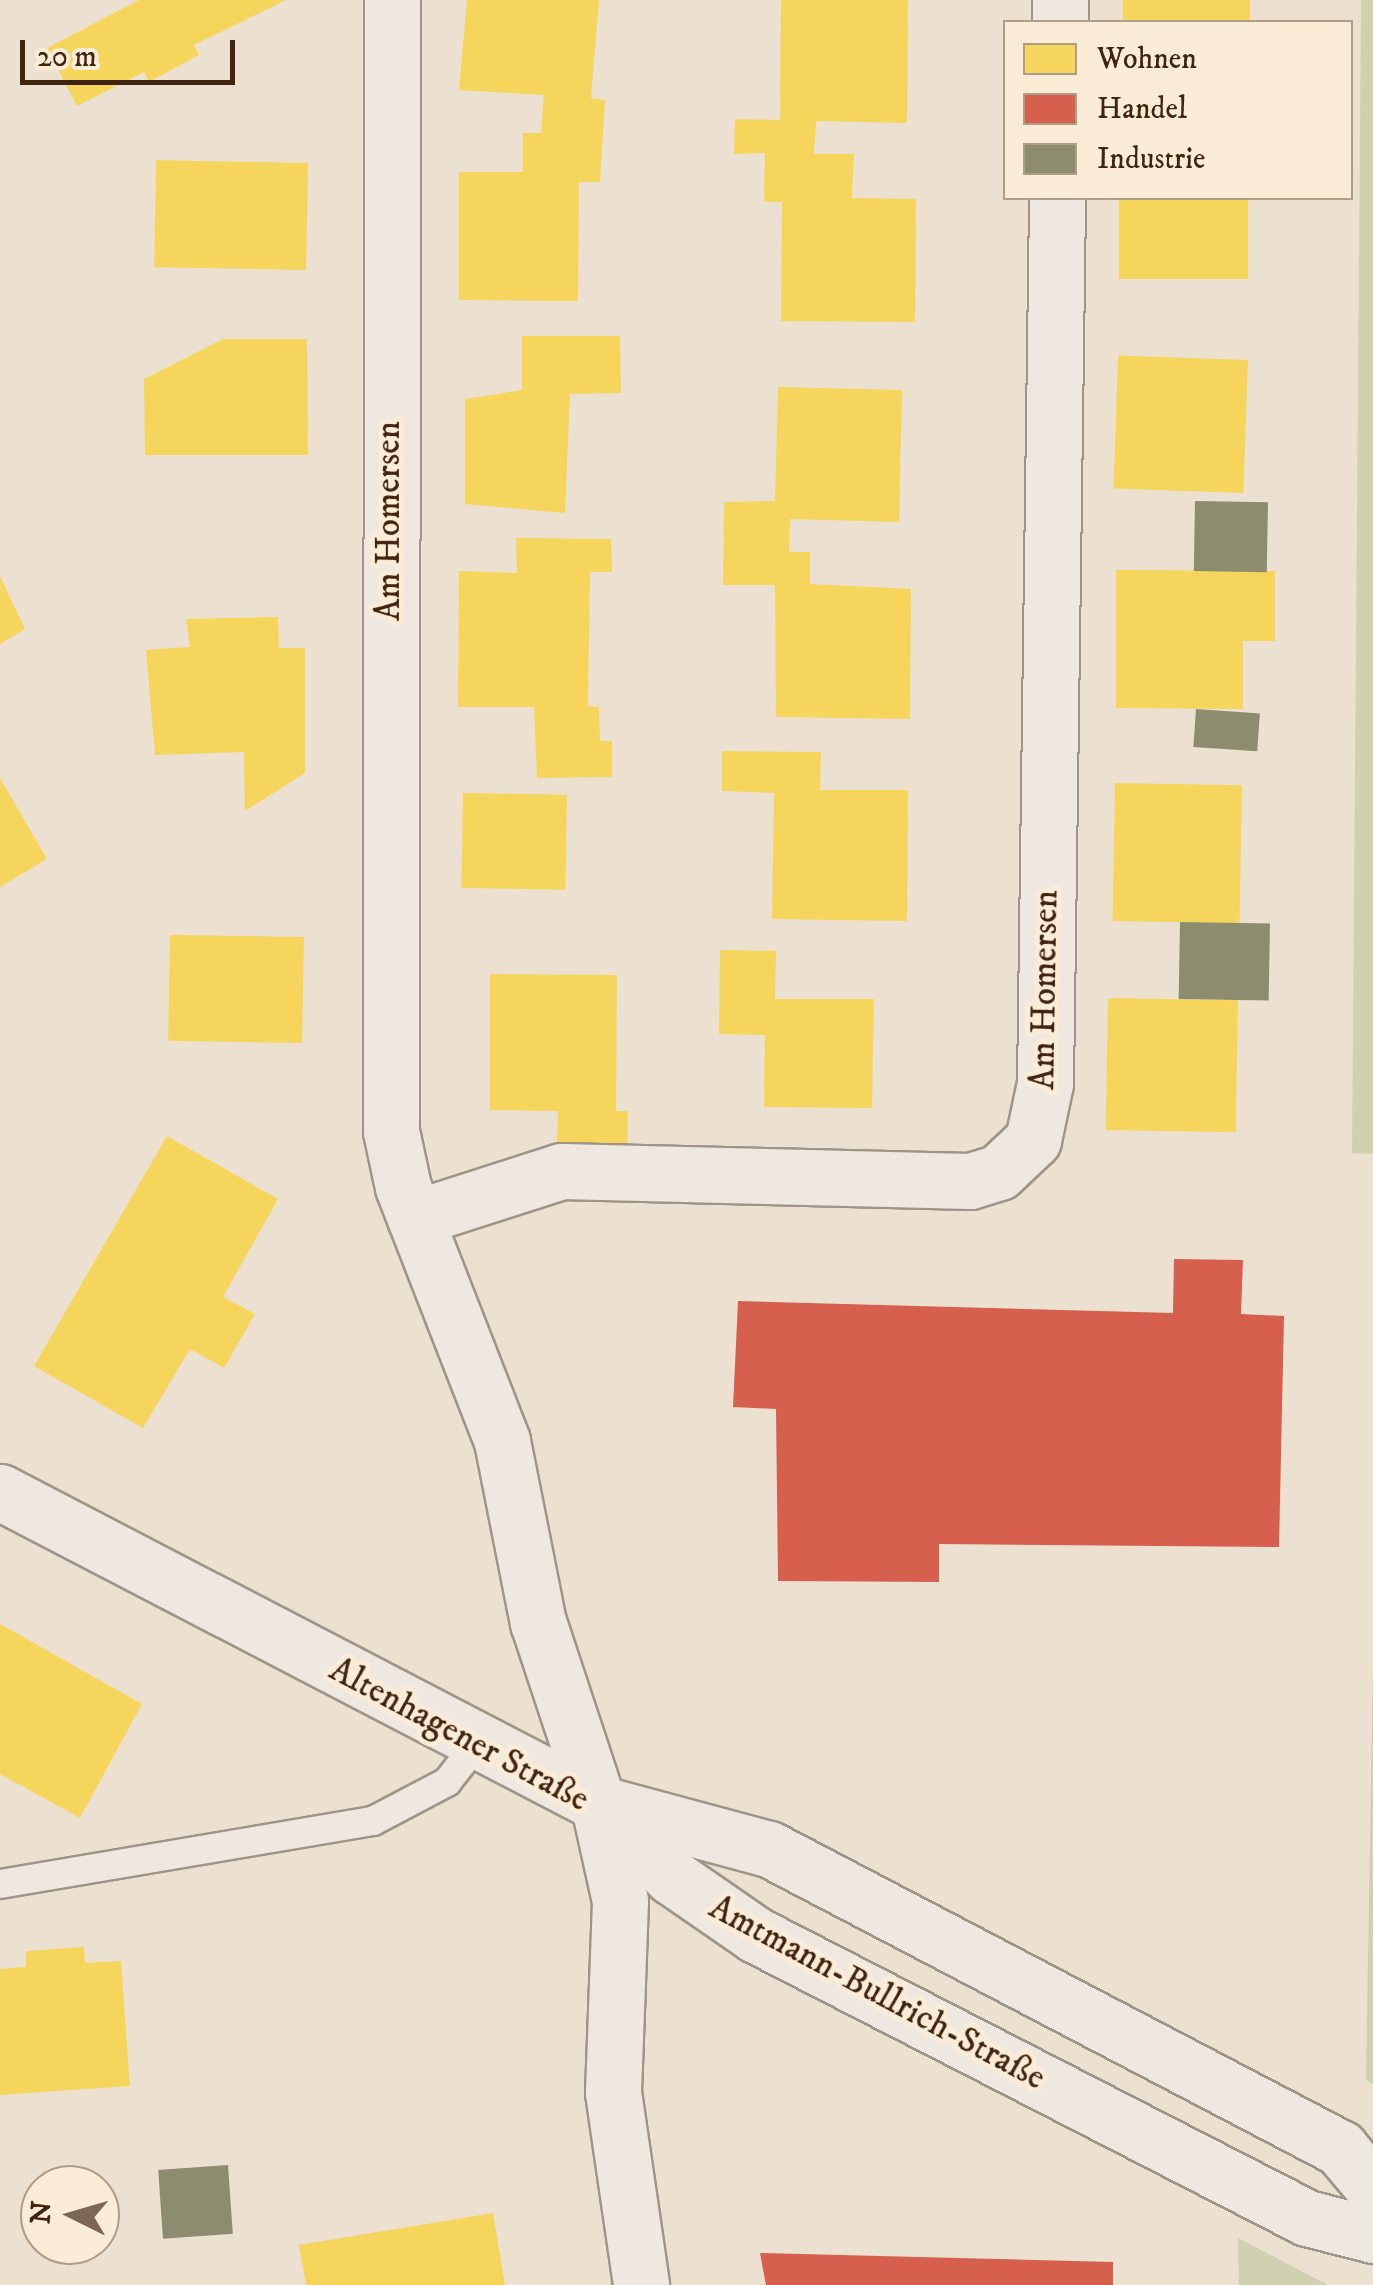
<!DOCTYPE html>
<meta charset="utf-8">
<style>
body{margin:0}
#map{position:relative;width:1373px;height:2285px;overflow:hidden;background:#ece0d0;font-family:"IM FELL DW Pica",serif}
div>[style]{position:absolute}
.green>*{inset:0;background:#d0d1b0}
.homes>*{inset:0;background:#f6d55c;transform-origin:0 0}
.shops>*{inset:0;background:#d6604d}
.industry>*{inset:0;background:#8c8c6e;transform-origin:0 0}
.roads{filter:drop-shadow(2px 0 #9e9488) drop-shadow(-2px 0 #9e9488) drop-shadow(0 2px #9e9488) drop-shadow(0 -2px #9e9488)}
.lane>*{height:28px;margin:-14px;padding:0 14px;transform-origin:14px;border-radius:14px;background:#efe8e0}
.street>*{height:55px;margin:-27.5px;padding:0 27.5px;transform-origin:27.5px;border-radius:27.5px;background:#efe8e0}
.secondary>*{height:55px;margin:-27.5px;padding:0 27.5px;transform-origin:27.5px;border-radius:27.5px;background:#efe8e0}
span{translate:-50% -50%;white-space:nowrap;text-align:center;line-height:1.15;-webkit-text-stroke:10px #fbecd8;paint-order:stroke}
.street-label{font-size:35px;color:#412410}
.legend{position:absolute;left:1003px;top:20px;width:350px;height:180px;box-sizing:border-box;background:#fbecd8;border:2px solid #b19c88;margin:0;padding:12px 18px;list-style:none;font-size:30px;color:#412410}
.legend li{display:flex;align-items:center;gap:20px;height:50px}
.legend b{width:50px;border:2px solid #b19c88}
.north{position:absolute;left:20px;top:2165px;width:100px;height:100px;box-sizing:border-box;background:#fbecd8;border:2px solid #b19c88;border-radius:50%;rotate:275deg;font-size:28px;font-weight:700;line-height:40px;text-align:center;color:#412410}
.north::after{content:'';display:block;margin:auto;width:35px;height:45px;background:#7d6653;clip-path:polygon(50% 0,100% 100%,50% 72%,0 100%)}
.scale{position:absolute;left:20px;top:40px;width:215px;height:45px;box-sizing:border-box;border:5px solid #412410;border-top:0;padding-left:12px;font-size:30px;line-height:35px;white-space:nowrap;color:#412410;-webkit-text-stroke:8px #fbecd8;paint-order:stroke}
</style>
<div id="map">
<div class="green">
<i style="clip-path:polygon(1361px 0,1373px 0,1373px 1154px,1352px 1153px)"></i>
<i style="clip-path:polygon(1373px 1657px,1373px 2084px,1366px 2080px)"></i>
<i style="clip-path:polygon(1238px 2238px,1328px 2285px,1239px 2285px)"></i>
</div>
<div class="homes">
<i style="clip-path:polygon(139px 0,286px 0,194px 45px,199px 55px,149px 82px,144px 72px,77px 106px,47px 48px)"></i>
<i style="clip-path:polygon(467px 0,599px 0,591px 98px,605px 100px,600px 182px,579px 182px,578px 301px,459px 300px,459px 172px,523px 172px,523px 133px,541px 133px,544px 95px,459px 90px)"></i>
<i style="clip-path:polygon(781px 0,908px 0,907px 123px,816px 121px,814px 154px,854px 154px,852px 198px,916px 199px,915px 322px,781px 321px,782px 202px,764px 202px,765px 153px,734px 154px,735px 119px,780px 120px)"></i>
<i style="left:1123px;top:0;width:127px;height:22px"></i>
<i style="left:308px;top:163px;width:107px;height:152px;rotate:91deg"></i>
<i style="left:1119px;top:198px;width:129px;height:81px"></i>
<i style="clip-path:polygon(522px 336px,620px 336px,621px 393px,570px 394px,565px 513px,465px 504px,465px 399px,522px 390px)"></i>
<i style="clip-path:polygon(223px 339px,307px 339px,308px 455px,145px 455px,144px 379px)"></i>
<i style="left:1248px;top:360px;width:133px;height:130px;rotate:92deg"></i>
<i style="clip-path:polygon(778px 387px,902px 390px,899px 522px,790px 519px,789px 552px,810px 552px,810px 584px,911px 589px,910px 719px,776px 717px,775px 585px,723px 585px,724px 502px,775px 501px)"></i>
<i style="clip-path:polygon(516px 538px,611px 539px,612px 572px,590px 572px,588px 706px,599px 707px,600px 741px,612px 741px,612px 777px,537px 778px,534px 707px,458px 707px,459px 571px,517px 573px)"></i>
<i style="clip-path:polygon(1116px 570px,1275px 571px,1275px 641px,1243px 641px,1243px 709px,1116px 708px)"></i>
<i style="clip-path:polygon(0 576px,25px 629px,0 644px)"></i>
<i style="clip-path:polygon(278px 617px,279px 648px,305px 648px,305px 773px,245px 811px,244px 752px,155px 755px,146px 650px,190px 647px,186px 619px)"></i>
<i style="clip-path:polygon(722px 751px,821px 752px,820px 790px,908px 790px,907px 921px,772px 919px,774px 793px,722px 791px)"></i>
<i style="clip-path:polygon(0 778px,47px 859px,0 887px)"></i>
<i style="left:1115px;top:783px;width:127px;height:138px;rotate:1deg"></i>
<i style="left:463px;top:793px;width:104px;height:95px;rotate:1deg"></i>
<i style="left:304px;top:937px;width:106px;height:134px;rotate:91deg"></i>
<i style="clip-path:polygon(720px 950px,776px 951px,775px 999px,874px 999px,872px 1108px,764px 1107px,765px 1035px,719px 1034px)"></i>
<i style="clip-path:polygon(490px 974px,617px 975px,616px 1111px,628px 1111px,627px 1147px,557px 1145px,558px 1111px,490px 1110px)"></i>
<i style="left:1108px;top:998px;width:130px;height:132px;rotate:1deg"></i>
<i style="clip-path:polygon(167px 1136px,278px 1199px,223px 1297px,255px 1314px,224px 1368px,190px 1349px,143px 1428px,34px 1366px)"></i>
<i style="clip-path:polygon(0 1624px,142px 1704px,80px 1818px,0 1774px)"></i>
<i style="clip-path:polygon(84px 1947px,85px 1963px,121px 1961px,130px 2086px,0 2095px,0 1969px,26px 1967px,26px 1951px)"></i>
<i style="clip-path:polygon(493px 2213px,505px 2285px,306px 2285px,299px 2245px)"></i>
</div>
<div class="shops">
<i style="clip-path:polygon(1174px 1259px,1243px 1260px,1241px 1314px,1284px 1316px,1279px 1547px,939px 1544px,939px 1582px,778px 1581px,776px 1409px,733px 1407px,738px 1301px,1173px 1313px)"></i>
<i style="clip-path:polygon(760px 2253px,1113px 2262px,1113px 2285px,766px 2285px)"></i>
</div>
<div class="industry">
<i style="left:1195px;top:501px;width:73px;height:70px;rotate:1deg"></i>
<i style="left:1196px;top:709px;width:64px;height:38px;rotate:4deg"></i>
<i style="left:1180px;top:922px;width:90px;height:77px;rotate:1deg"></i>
<i style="left:228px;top:2165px;width:69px;height:70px;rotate:86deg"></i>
</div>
<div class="roads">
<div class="lane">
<i style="left:0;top:1884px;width:378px;rotate:-9.6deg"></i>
<i style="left:373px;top:1821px;width:84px;rotate:-27.8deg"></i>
<i style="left:447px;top:1782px;width:52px;rotate:-52deg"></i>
</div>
<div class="street">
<i style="left:392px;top:0;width:1131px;rotate:90.05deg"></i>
<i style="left:391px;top:1131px;width:57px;rotate:77.9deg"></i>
<i style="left:403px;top:1187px;width:273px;rotate:68.7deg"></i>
<i style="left:502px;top:1441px;width:185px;rotate:78.8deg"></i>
<i style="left:538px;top:1622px;width:191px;rotate:71.7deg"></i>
<i style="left:1060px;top:22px;width:22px;rotate:-90deg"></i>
<i style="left:415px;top:1218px;width:153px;rotate:-17.8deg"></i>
<i style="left:561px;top:1171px;width:409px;rotate:1.4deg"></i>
<i style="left:970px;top:1181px;width:30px;rotate:-17deg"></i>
<i style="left:999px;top:1172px;width:47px;rotate:-43.3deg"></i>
<i style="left:1033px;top:1140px;width:58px;rotate:-78.1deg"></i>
<i style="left:1045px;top:1083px;width:885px;rotate:-89.22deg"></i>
</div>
<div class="secondary">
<i style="left:0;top:1492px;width:674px;rotate:27.48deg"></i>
<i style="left:598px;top:1803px;width:177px;rotate:15.1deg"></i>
<i style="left:769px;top:1849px;width:645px;rotate:27.64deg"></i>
<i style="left:1340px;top:2148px;width:51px;rotate:49.8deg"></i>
<i style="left:598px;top:1803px;width:105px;rotate:45deg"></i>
<i style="left:672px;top:1877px;width:102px;rotate:34.6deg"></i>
<i style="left:756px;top:1935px;width:619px;rotate:27.19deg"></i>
<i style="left:1307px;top:2218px;width:68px;rotate:14.4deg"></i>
<i style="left:599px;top:1806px;width:97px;rotate:77.5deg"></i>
<i style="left:620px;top:1901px;width:191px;rotate:92.1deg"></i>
<i style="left:613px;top:2092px;width:195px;rotate:81.7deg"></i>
</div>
</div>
<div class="street-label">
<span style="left:389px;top:521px;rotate:-90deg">Am Homersen</span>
<span style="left:1045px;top:990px;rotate:-89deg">Am Homersen</span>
<span style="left:459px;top:1735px;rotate:28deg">Altenhagener Straße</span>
<span style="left:877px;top:1993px;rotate:28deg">Amtmann-Bullrich-Straße</span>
</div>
<ul class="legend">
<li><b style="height:28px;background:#f6d55c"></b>Wohnen</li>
<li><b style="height:28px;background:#d6604d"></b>Handel</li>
<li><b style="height:28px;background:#8c8c6e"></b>Industrie</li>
</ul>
<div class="north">N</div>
<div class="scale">20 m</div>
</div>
